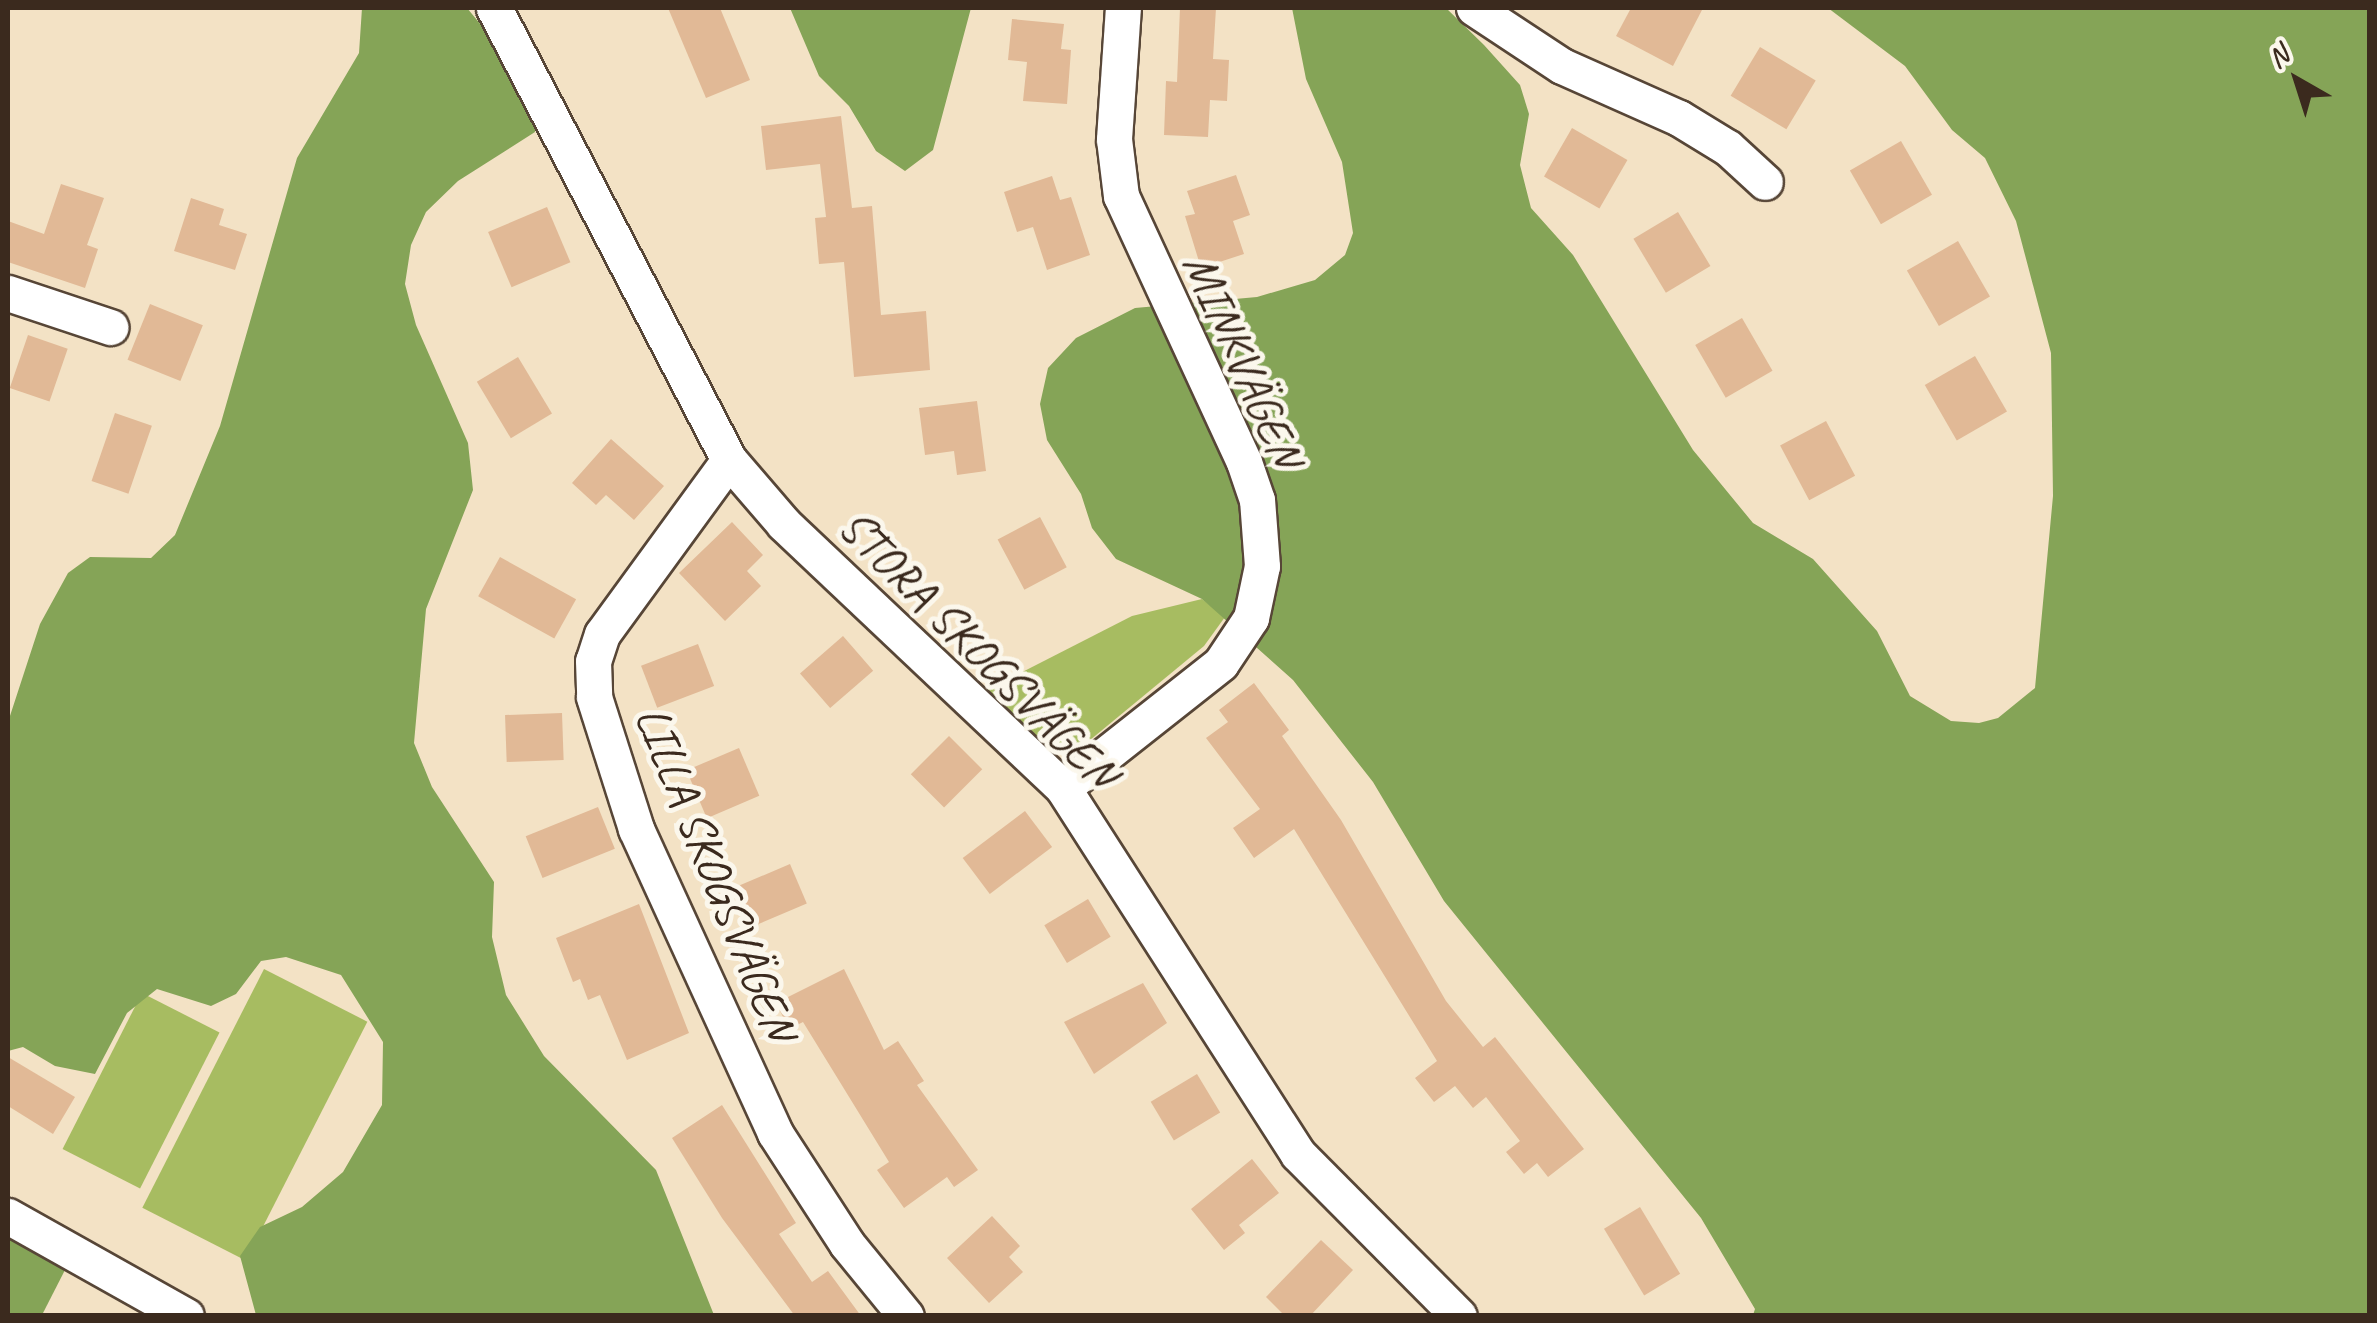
<!DOCTYPE html>
<meta charset="utf-8">
<style>
body{margin:0}
#map{position:relative;width:2377px;height:1323px;overflow:hidden;background:#f3e2c5;font-family:Caveat,sans-serif}
div>[style]{position:absolute}
.green>*{inset:0;background:#a7bc61;transform-origin:0 0}
.forest>*{inset:0;background:#85a457}
.building>*{inset:0;background:#e1b996;transform-origin:0 0}
.roads{filter:drop-shadow(2px 0 #574637) drop-shadow(-2px 0 #574637) drop-shadow(0 2px #574637) drop-shadow(0 -2px #574637)}
.minor>*{height:35px;margin:-17.5px;padding:0 17.5px;transform-origin:17.5px;border-radius:17.5px;background:#fff}
span{translate:-50% -50%;white-space:nowrap;text-align:center;line-height:1.15;-webkit-text-stroke:10px #fbf7ec;paint-order:stroke}
.street-label{font-size:48px;color:#3b2a1e}
.frame{position:absolute;inset:0;border:10px solid #3b2a1e;pointer-events:none}
.north{position:absolute;left:2247px;top:30px;width:100px;height:100px;-webkit-text-stroke:8px #fbf7ec;paint-order:stroke;rotate:321deg;font-size:28px;font-weight:700;line-height:40px;text-align:center;color:#3b2a1e}
.north::after{content:'';display:block;margin:auto;width:35px;height:45px;background:#3b2a1e;clip-path:polygon(50% 0,100% 100%,50% 72%,0 100%)}
</style>
<div id="map">
<div class="green">
<i style="clip-path:polygon(1202px 599px,1225px 617px,1204px 646px,1084px 745px,1052px 750px,987px 690px,1132px 616px)"></i>
<i style="left:264px;top:969px;width:116px;height:268px;rotate:27deg"></i>
<i style="left:142px;top:993px;width:87px;height:175px;rotate:27deg"></i>
</div>
<div class="forest">
<i style="clip-path:polygon(362px 8px,467px 8px,511px 61px,537px 107px,535px 132px,458px 181px,426px 212px,411px 245px,405px 284px,416px 325px,468px 443px,473px 490px,426px 609px,414px 743px,432px 787px,494px 882px,492px 937px,506px 995px,544px 1056px,656px 1170px,714px 1315px,256px 1315px,240px 1256px,260px 1227px,302px 1207px,343px 1172px,382px 1105px,383px 1042px,341px 975px,286px 957px,261px 961px,236px 994px,211px 1006px,157px 989px,127px 1013px,95px 1074px,55px 1066px,23px 1047px,8px 1051px,8px 722px,40px 624px,68px 573px,90px 557px,151px 558px,175px 535px,220px 426px,297px 158px,359px 53px)"></i>
<i style="clip-path:polygon(790px 8px,971px 8px,933px 150px,905px 171px,876px 151px,849px 106px,819px 76px)"></i>
<i style="clip-path:polygon(1292px 8px,1446px 8px,1484px 45px,1520px 85px,1529px 114px,1520px 165px,1531px 208px,1573px 255px,1693px 450px,1753px 523px,1813px 559px,1877px 631px,1910px 696px,1951px 721px,1979px 723px,1998px 718px,2035px 688px,2053px 496px,2051px 353px,2016px 221px,1985px 158px,1952px 130px,1905px 66px,1828px 8px,2369px 8px,2369px 1315px,1753px 1315px,1755px 1309px,1701px 1218px,1444px 901px,1373px 782px,1293px 680px,1202px 599px,1116px 559px,1092px 528px,1081px 494px,1047px 440px,1040px 404px,1048px 368px,1076px 338px,1135px 308px,1257px 297px,1315px 280px,1345px 255px,1353px 233px,1342px 162px,1306px 79px)"></i>
<i style="clip-path:polygon(8px 1234px,66px 1268px,42px 1315px,8px 1315px)"></i>
</div>
<div class="building">
<i style="clip-path:polygon(668px 8px,720px 8px,750px 80px,706px 98px)"></i>
<i style="clip-path:polygon(1180px 8px,1216px 8px,1213px 59px,1229px 60px,1227px 101px,1210px 100px,1208px 137px,1164px 135px,1166px 81px,1177px 82px)"></i>
<i style="clip-path:polygon(1631px 8px,1703px 8px,1673px 66px,1616px 36px)"></i>
<i style="clip-path:polygon(1012px 19px,1064px 24px,1061px 49px,1071px 50px,1067px 104px,1023px 101px,1027px 62px,1008px 60px)"></i>
<i style="left:1760px;top:47px;width:65px;height:57px;rotate:31deg"></i>
<i style="clip-path:polygon(841px 116px,852px 208px,872px 206px,881px 315px,926px 311px,930px 370px,854px 377px,844px 262px,819px 264px,815px 218px,826px 217px,820px 164px,766px 170px,761px 126px)"></i>
<i style="left:1572px;top:128px;width:64px;height:56px;rotate:30deg"></i>
<i style="left:1901px;top:141px;width:62px;height:59px;rotate:60deg"></i>
<i style="clip-path:polygon(1236px 175px,1250px 215px,1233px 221px,1244px 254px,1201px 268px,1185px 216px,1195px 214px,1187px 191px)"></i>
<i style="clip-path:polygon(1052px 176px,1060px 200px,1071px 197px,1090px 255px,1047px 270px,1033px 227px,1017px 232px,1004px 192px)"></i>
<i style="clip-path:polygon(61px 184px,104px 198px,87px 245px,98px 249px,85px 288px,8px 262px,8px 221px,44px 234px)"></i>
<i style="clip-path:polygon(191px 198px,224px 209px,219px 225px,247px 234px,235px 270px,174px 251px)"></i>
<i style="left:547px;top:207px;width:60px;height:64px;rotate:67deg"></i>
<i style="left:1678px;top:212px;width:63px;height:52px;rotate:59deg"></i>
<i style="left:1958px;top:241px;width:64px;height:59px;rotate:60deg"></i>
<i style="left:150px;top:304px;width:57px;height:60px;rotate:22deg"></i>
<i style="left:1742px;top:318px;width:61px;height:54px;rotate:60deg"></i>
<i style="left:28px;top:335px;width:42px;height:56px;rotate:19deg"></i>
<i style="left:1975px;top:356px;width:64px;height:58px;rotate:60deg"></i>
<i style="left:518px;top:357px;width:66px;height:48px;rotate:59deg"></i>
<i style="clip-path:polygon(977px 401px,986px 471px,957px 475px,954px 451px,925px 455px,919px 408px)"></i>
<i style="left:115px;top:413px;width:39px;height:72px;rotate:19deg"></i>
<i style="left:1826px;top:421px;width:62px;height:52px;rotate:62deg"></i>
<i style="clip-path:polygon(611px 439px,664px 486px,634px 520px,606px 495px,596px 505px,572px 483px)"></i>
<i style="left:1040px;top:517px;width:57px;height:48px;rotate:62deg"></i>
<i style="clip-path:polygon(732px 522px,763px 555px,747px 571px,761px 586px,725px 621px,679px 573px)"></i>
<i style="left:500px;top:557px;width:87px;height:45px;rotate:29deg"></i>
<i style="left:843px;top:636px;width:46px;height:57px;rotate:49deg"></i>
<i style="left:698px;top:644px;width:45px;height:61px;rotate:69deg"></i>
<i style="clip-path:polygon(1254px 683px,1289px 730px,1282px 736px,1341px 820px,1446px 1001px,1483px 1047px,1495px 1037px,1584px 1149px,1548px 1177px,1537px 1163px,1524px 1174px,1506px 1152px,1520px 1141px,1486px 1097px,1473px 1108px,1455px 1086px,1434px 1102px,1415px 1078px,1437px 1061px,1294px 829px,1254px 858px,1233px 828px,1260px 809px,1206px 738px,1228px 722px,1219px 710px)"></i>
<i style="left:562px;top:713px;width:47px;height:57px;rotate:88deg"></i>
<i style="left:949px;top:736px;width:47px;height:54px;rotate:45deg"></i>
<i style="left:739px;top:748px;width:52px;height:57px;rotate:67deg"></i>
<i style="left:598px;top:807px;width:45px;height:78px;rotate:68deg"></i>
<i style="left:1025px;top:811px;width:45px;height:78px;rotate:53deg"></i>
<i style="left:790px;top:864px;width:43px;height:57px;rotate:67deg"></i>
<i style="left:1088px;top:899px;width:44px;height:51px;rotate:59deg"></i>
<i style="clip-path:polygon(639px 904px,689px 1033px,627px 1060px,600px 995px,588px 1000px,580px 979px,573px 982px,556px 938px)"></i>
<i style="clip-path:polygon(844px 969px,884px 1050px,898px 1041px,924px 1081px,917px 1085px,978px 1170px,954px 1187px,947px 1177px,904px 1208px,877px 1170px,889px 1162px,803px 1022px,789px 1029px,776px 1003px)"></i>
<i style="clip-path:polygon(1143px 983px,1167px 1023px,1094px 1074px,1064px 1022px)"></i>
<i style="clip-path:polygon(8px 1057px,75px 1097px,53px 1134px,8px 1106px)"></i>
<i style="left:1197px;top:1074px;width:45px;height:54px;rotate:59deg"></i>
<i style="clip-path:polygon(722px 1105px,796px 1223px,779px 1234px,812px 1282px,828px 1271px,861px 1316px,795px 1316px,722px 1218px,672px 1138px)"></i>
<i style="clip-path:polygon(1252px 1159px,1279px 1193px,1239px 1225px,1245px 1233px,1224px 1250px,1191px 1209px)"></i>
<i style="left:1640px;top:1207px;width:78px;height:42px;rotate:59deg"></i>
<i style="clip-path:polygon(992px 1216px,1020px 1246px,1009px 1257px,1023px 1272px,989px 1303px,947px 1258px)"></i>
<i style="clip-path:polygon(1321px 1240px,1353px 1270px,1310px 1316px,1285px 1316px,1266px 1297px)"></i>
</div>
<div class="roads">
<div class="minor">
<i style="left:494px;top:8px;width:509px;rotate:62.53deg"></i>
<i style="left:729px;top:460px;width:84px;rotate:49.3deg"></i>
<i style="left:784px;top:524px;width:384px;rotate:43.4deg"></i>
<i style="left:1063px;top:788px;width:435px;rotate:57.3deg"></i>
<i style="left:1298px;top:1154px;width:228px;rotate:45.2deg"></i>
<i style="left:1474px;top:8px;width:105px;rotate:33.4deg"></i>
<i style="left:1562px;top:66px;width:128px;rotate:24deg"></i>
<i style="left:1679px;top:118px;width:57px;rotate:31.5deg"></i>
<i style="left:1728px;top:148px;width:50px;rotate:42.6deg"></i>
<i style="left:8px;top:293px;width:108px;rotate:18.4deg"></i>
<i style="left:729px;top:460px;width:215px;rotate:126.1deg"></i>
<i style="left:602px;top:634px;width:28px;rotate:108deg"></i>
<i style="left:593px;top:661px;width:36px;rotate:88deg"></i>
<i style="left:594px;top:697px;width:139px;rotate:72.3deg"></i>
<i style="left:636px;top:829px;width:334px;rotate:65.4deg"></i>
<i style="left:775px;top:1133px;width:132px;rotate:57deg"></i>
<i style="left:847px;top:1244px;width:93px;rotate:50.7deg"></i>
<i style="left:1063px;top:788px;width:201px;rotate:-38.3deg"></i>
<i style="left:1221px;top:663px;width:54px;rotate:-56.3deg"></i>
<i style="left:1251px;top:618px;width:53px;rotate:-78.1deg"></i>
<i style="left:1262px;top:566px;width:66px;rotate:-94.3deg"></i>
<i style="left:1257px;top:500px;width:40px;rotate:-108.9deg"></i>
<i style="left:1244px;top:462px;width:293px;rotate:-114.8deg"></i>
<i style="left:1121px;top:196px;width:57px;rotate:-97deg"></i>
<i style="left:1114px;top:139px;width:131px;rotate:-86.1deg"></i>
<i style="left:8px;top:1216px;width:204px;rotate:29.3deg"></i>
</div>
</div>
<div class="street-label">
<span style="left:1243px;top:360px;rotate:66deg">MINKVÄGEN</span>
<span style="left:978px;top:649px;rotate:45deg">STORA SKOGSVÄGEN</span>
<span style="left:716px;top:873px;rotate:68deg">LILLA SKOGSVÄGEN</span>
</div>
<div class="frame"></div>
<div class="north">N</div>
</div>
